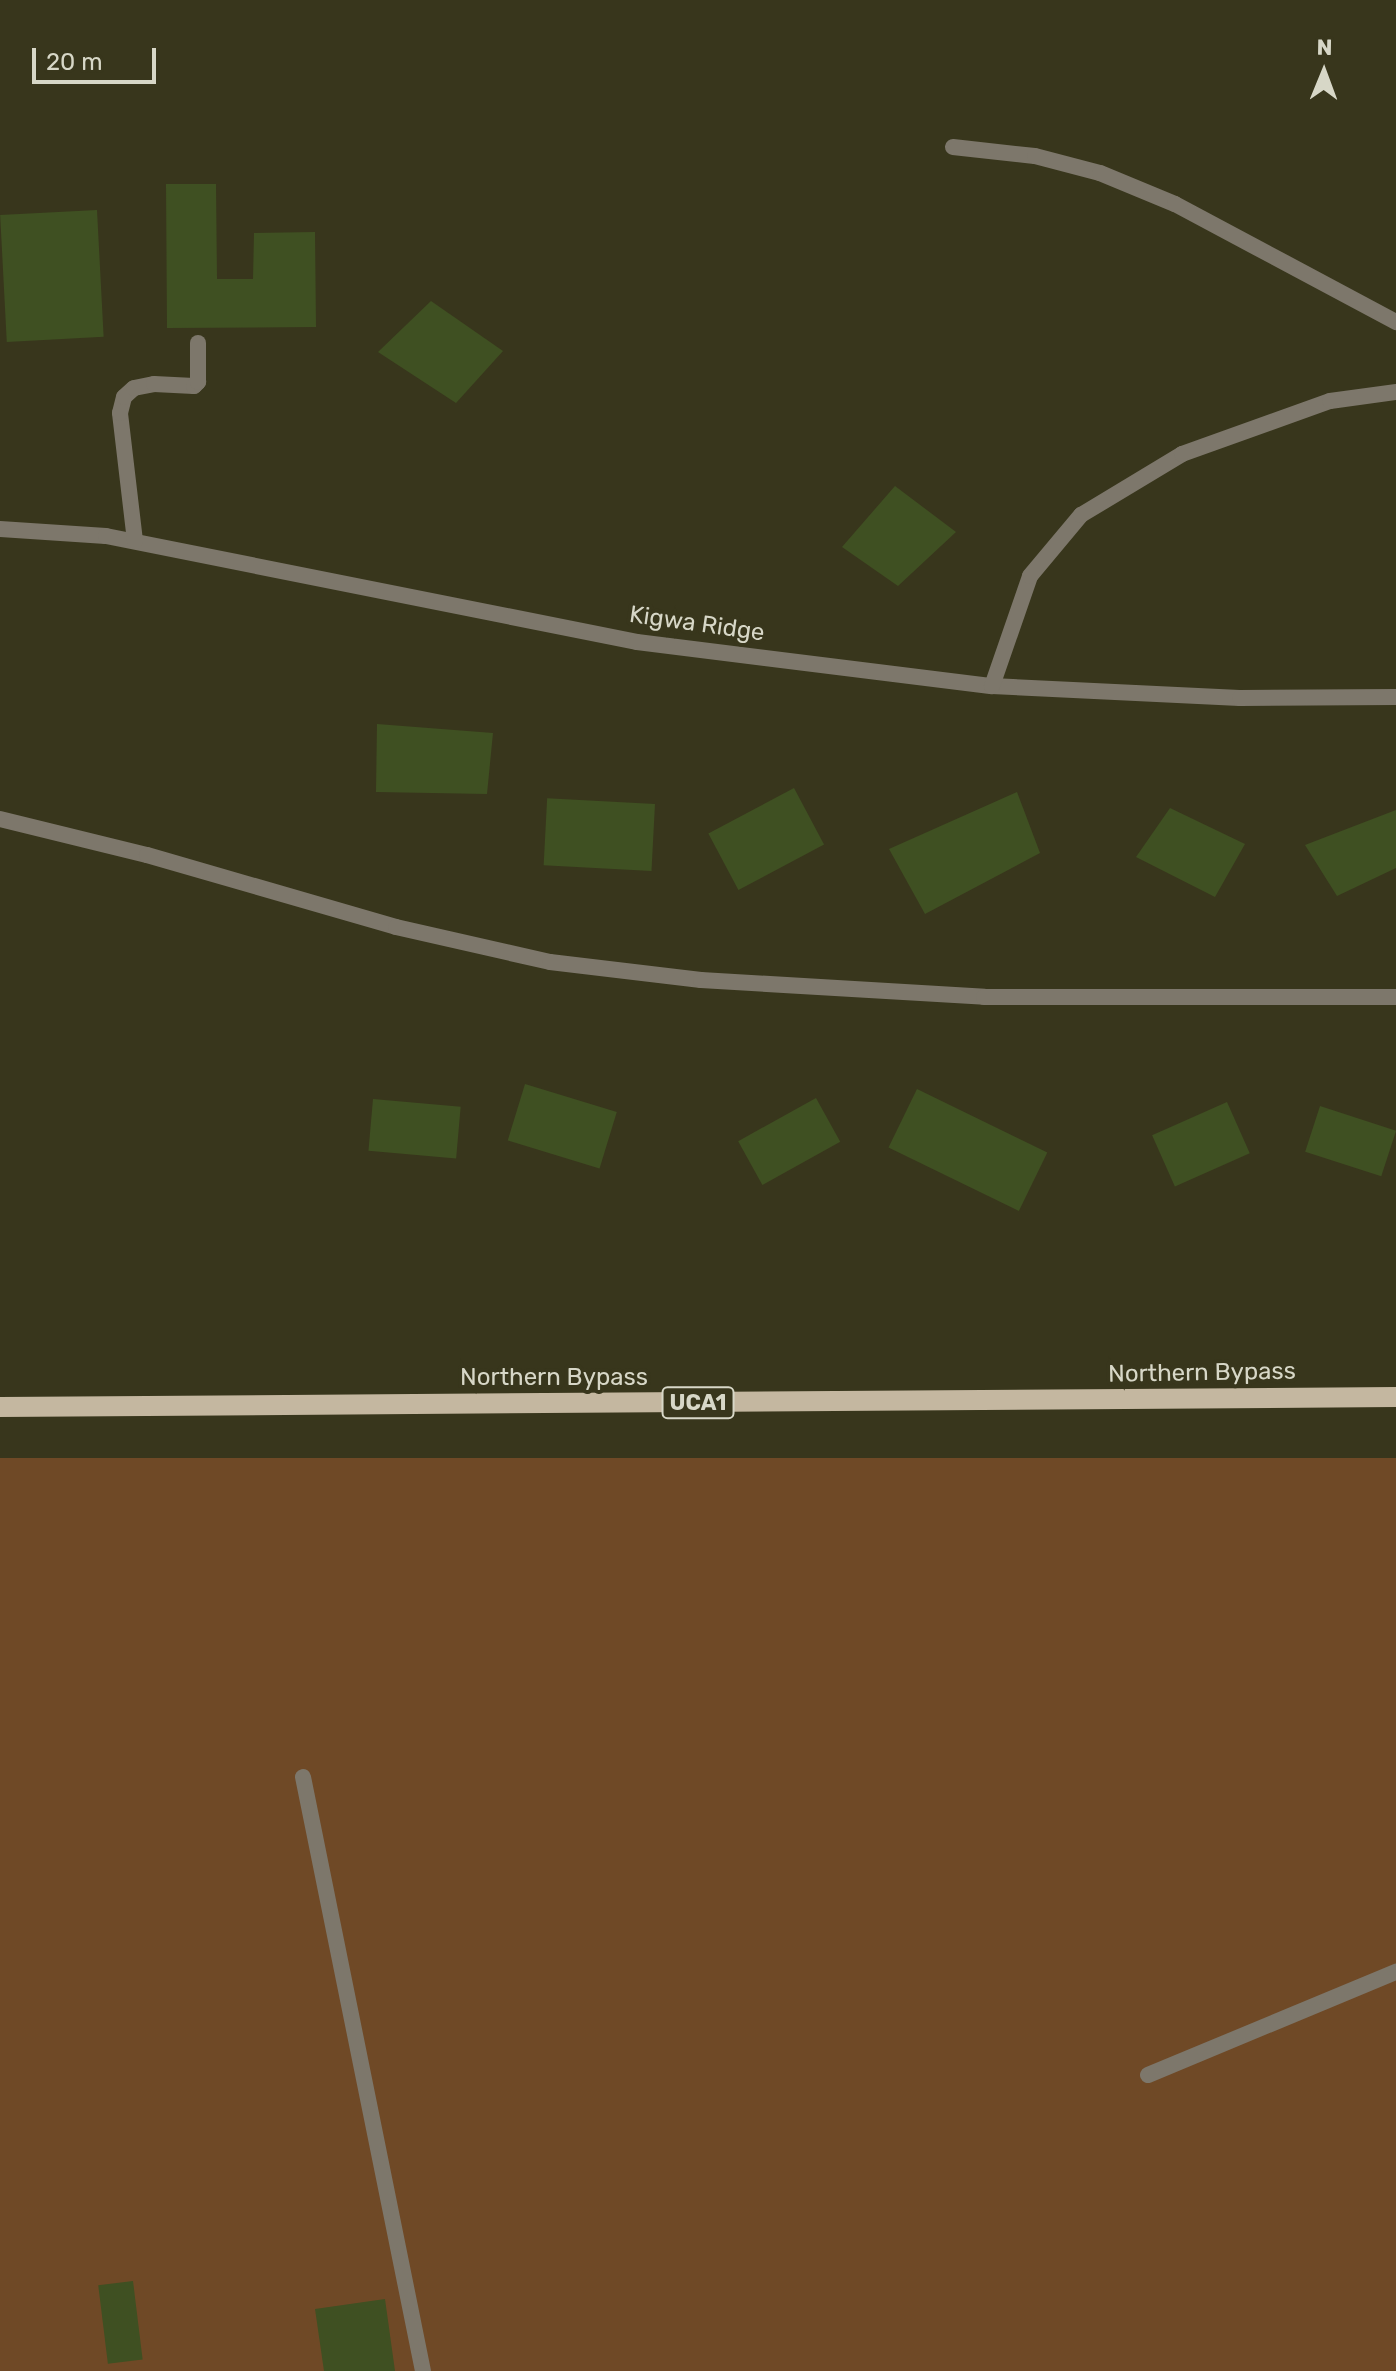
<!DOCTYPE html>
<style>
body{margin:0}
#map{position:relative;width:1396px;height:2371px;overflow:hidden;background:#38361c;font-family:Rubik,sans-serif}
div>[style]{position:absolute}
.green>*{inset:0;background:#6f4926;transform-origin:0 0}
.building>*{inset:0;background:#3f5022;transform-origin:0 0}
.street>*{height:16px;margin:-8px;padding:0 8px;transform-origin:8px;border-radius:8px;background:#7d776b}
.primary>*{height:20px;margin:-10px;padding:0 10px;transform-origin:10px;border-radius:10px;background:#c4b7a0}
span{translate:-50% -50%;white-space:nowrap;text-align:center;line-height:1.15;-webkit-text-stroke:8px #38361c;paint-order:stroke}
.shield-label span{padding:2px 6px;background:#38361c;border:2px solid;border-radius:6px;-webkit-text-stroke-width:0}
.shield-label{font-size:22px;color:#d7d7c7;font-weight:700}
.street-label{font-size:24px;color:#d7d7c7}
.north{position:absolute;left:1284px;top:32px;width:80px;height:80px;-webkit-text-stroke:6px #38361c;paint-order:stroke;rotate:1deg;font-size:22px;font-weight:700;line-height:32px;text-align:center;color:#d7d7c7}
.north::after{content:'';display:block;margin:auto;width:28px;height:36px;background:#d7d7c7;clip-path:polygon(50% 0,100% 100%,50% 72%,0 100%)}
.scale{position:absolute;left:32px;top:48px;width:124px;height:36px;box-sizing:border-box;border:4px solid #d7d7c7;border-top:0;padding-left:10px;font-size:24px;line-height:28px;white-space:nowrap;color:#d7d7c7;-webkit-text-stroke:6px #38361c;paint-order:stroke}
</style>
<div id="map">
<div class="green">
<i style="left:1396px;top:1458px;width:913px;height:1396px;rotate:90deg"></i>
</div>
<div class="building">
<i style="clip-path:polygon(166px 184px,216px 184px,217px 279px,253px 279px,254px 233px,315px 232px,316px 327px,167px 328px)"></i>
<i style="left:97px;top:210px;width:127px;height:97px;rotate:87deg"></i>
<i style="clip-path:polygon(431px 301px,503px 351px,456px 403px,378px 352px)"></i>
<i style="clip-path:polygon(895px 486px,956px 532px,898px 586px,842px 547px)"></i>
<i style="clip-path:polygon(377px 724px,493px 733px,487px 794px,376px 792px)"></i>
<i style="left:794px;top:788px;width:64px;height:97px;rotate:62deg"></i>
<i style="clip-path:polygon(1017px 792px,1040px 853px,925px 914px,889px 849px)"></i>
<i style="left:655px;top:804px;width:67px;height:108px;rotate:93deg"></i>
<i style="clip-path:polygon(1170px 808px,1245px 844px,1215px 897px,1136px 857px)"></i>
<i style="clip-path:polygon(1396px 810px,1396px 868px,1337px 896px,1305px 845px)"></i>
<i style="left:525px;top:1084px;width:96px;height:59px;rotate:17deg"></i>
<i style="left:917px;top:1089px;width:145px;height:65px;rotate:26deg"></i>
<i style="left:816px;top:1098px;width:50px;height:89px;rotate:61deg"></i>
<i style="left:373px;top:1099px;width:88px;height:52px;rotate:5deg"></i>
<i style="left:1227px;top:1102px;width:56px;height:82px;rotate:66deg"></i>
<i style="left:1320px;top:1106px;width:80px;height:48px;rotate:18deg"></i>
<i style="left:133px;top:2281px;width:79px;height:35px;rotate:83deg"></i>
<i style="clip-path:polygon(385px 2299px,395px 2371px,324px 2371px,315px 2309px)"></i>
</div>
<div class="street">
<i style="left:953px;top:147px;width:82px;rotate:6.3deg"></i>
<i style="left:1035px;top:156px;width:67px;rotate:14.7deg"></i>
<i style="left:1100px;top:173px;width:81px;rotate:22.5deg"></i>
<i style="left:1175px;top:204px;width:251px;rotate:28.1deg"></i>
<i style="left:0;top:529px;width:106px;rotate:3.8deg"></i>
<i style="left:106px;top:536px;width:541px;rotate:11.29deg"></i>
<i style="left:637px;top:642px;width:358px;rotate:7.1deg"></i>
<i style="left:992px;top:686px;width:248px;rotate:2.8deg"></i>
<i style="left:1240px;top:698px;width:156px;rotate:-0.4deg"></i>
<i style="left:135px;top:541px;width:129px;rotate:-96.7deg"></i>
<i style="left:120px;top:413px;width:16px;rotate:-76deg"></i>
<i style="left:124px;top:397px;width:13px;rotate:-42deg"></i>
<i style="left:134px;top:388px;width:20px;rotate:-11deg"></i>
<i style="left:154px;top:384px;width:40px;rotate:2.9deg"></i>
<i style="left:194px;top:386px;width:6px;rotate:-45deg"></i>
<i style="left:198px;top:382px;width:39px;rotate:-90deg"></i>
<i style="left:992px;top:686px;width:116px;rotate:-70.9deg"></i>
<i style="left:1030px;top:576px;width:80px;rotate:-50.1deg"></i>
<i style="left:1081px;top:515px;width:118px;rotate:-31.1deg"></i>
<i style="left:1182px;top:454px;width:157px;rotate:-19.7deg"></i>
<i style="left:1330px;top:401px;width:67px;rotate:-7.8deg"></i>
<i style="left:0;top:819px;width:151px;rotate:13.8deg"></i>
<i style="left:147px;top:855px;width:259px;rotate:16.1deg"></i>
<i style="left:396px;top:927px;width:158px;rotate:12.8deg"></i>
<i style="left:550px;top:962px;width:152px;rotate:6.8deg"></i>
<i style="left:701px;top:980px;width:284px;rotate:3.4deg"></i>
<i style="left:984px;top:997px;width:412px"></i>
<i style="left:303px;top:1777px;width:606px;rotate:78.58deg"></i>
<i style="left:1148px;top:2075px;width:269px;rotate:-22.6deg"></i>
</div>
<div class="primary">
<i style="left:0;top:1407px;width:1396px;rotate:-0.41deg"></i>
</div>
<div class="shield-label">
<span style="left:698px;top:1403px">UCA1</span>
</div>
<div class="street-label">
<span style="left:697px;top:624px;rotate:8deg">Kigwa Ridge</span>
<span style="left:1202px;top:1373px;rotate:-1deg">Northern Bypass</span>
<span style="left:554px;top:1378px">Northern Bypass</span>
</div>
<div class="north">N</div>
<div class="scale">20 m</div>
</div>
